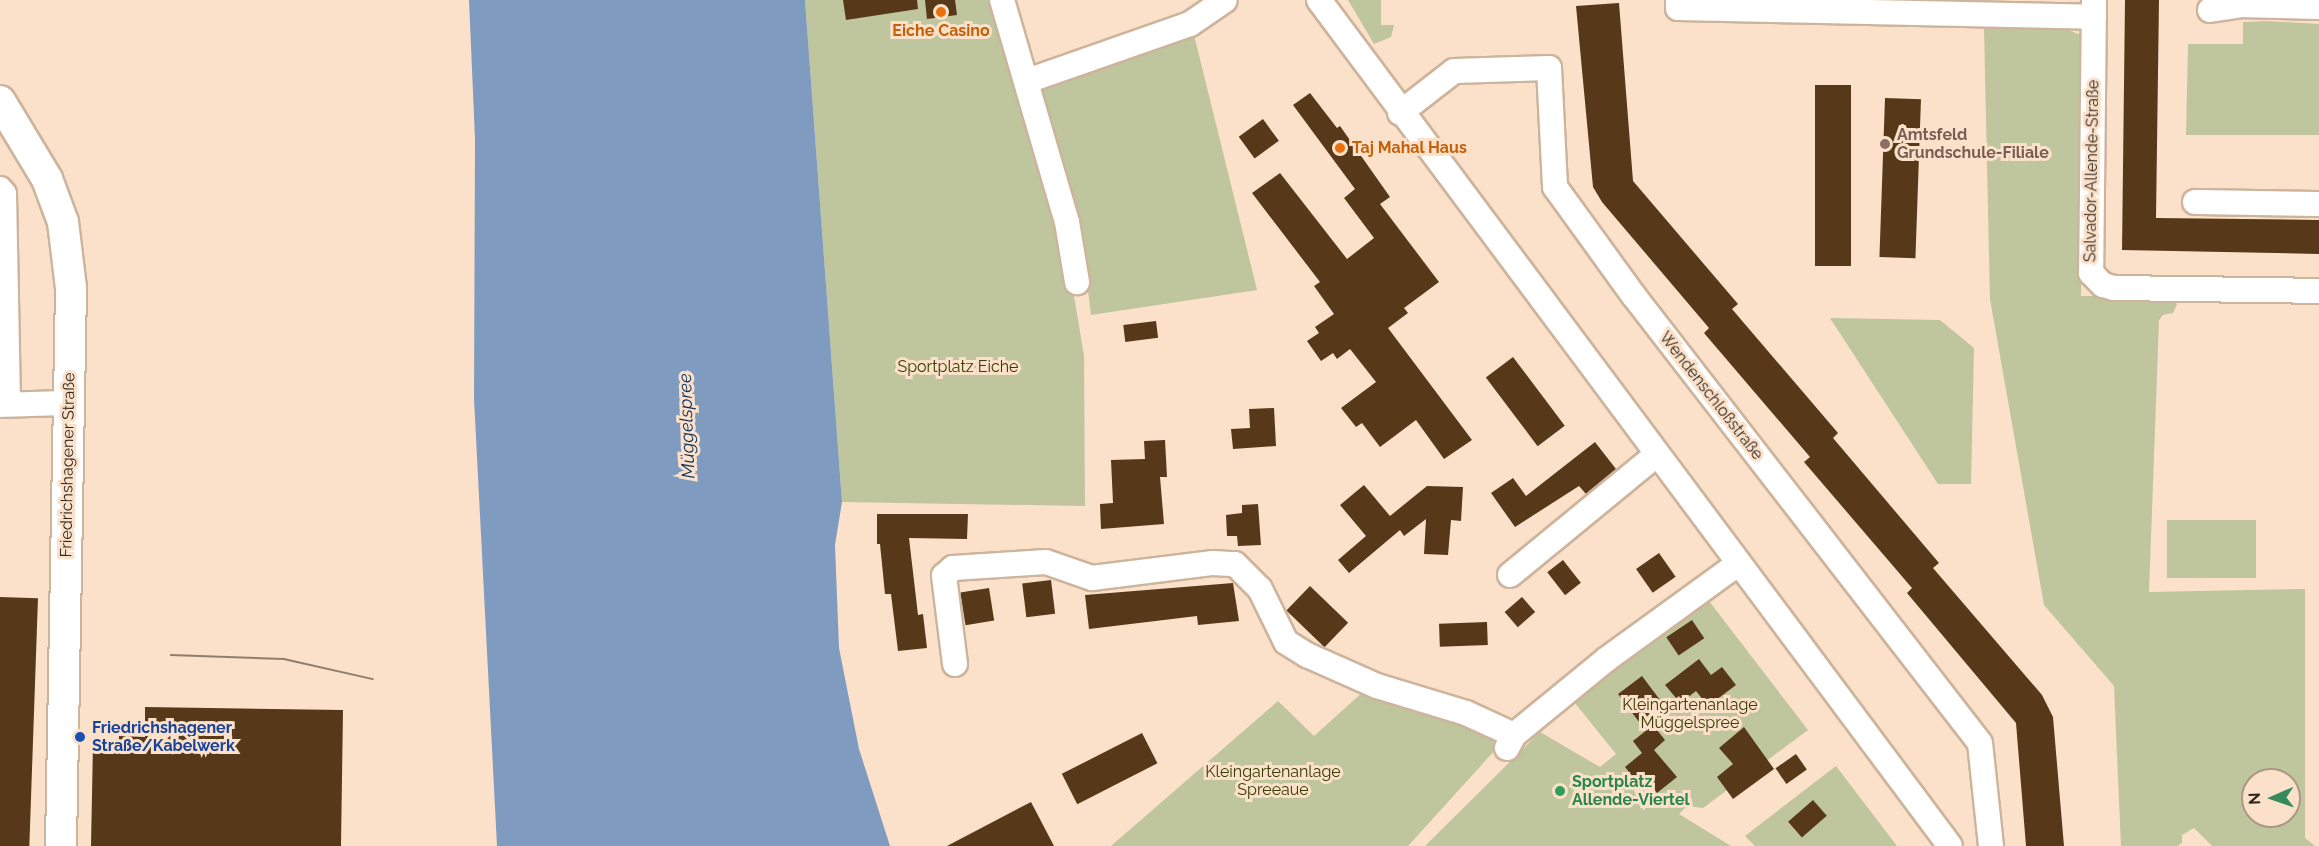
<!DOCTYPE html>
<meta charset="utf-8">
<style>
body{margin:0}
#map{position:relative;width:2319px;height:846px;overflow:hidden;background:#fbe1c9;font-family:Raleway,sans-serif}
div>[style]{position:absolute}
.green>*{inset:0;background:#bfc59d;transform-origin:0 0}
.water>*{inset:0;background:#7f9cc0}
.building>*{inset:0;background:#573919;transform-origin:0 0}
.roads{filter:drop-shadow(2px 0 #cdb49c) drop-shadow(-2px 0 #cdb49c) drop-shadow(0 2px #cdb49c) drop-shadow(0 -2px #cdb49c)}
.minor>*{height:24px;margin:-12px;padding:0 12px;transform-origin:12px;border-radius:12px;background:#fff}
.major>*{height:30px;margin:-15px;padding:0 15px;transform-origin:15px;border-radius:15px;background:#fff}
.tram>*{height:1.5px;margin:-0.75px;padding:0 0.75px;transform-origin:0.75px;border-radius:0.75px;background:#8f7e6e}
.dots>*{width:16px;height:16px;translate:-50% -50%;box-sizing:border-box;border:3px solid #fbe1c9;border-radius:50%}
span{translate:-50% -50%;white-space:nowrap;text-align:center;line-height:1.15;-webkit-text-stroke:6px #fbe1c9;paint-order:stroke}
.food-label{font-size:16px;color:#c56008;font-weight:700}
.left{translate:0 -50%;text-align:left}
.education-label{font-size:16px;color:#785e54;font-weight:700}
.street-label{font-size:16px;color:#31271e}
.park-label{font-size:16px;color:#373c04}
.transit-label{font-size:16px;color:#164399;font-weight:700}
.leisure-label{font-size:16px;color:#27864d;font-weight:700}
.water-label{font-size:18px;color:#022d5b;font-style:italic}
.north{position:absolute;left:2241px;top:768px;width:60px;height:60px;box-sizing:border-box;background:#fbe1c9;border:2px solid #aa9785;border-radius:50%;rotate:268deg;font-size:16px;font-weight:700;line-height:24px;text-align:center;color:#31271e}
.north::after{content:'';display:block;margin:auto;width:21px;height:27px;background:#378a5c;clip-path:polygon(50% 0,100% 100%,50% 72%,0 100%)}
</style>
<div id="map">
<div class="green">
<i style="clip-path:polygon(805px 0,995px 0,1070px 272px,1084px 356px,1085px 506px,842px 502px)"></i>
<i style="clip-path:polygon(1348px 0,1381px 0,1381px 25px,1394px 25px,1391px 37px,1374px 44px)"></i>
<i style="clip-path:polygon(2267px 21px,2319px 24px,2319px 135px,2186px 135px,2188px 44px,2243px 44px,2243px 22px)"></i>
<i style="clip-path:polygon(evenodd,1984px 28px,2066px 29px,2083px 36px,2081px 296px,2165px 296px,2177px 304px,2173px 313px,2163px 315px,2159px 320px,2149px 592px,2305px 589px,2305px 838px,2315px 846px,2212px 846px,2194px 828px,2182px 835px,2182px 843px,2177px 846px,2121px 846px,2114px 686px,2044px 605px,1990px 299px,1984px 28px,2253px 780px,2289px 780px,2289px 816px,2253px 816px,2253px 780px)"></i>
<i style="clip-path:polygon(1194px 35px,1257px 290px,1091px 315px,1079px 217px,1039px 87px)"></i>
<i style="clip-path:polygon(1830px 318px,1940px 320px,1974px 348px,1971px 484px,1938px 484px)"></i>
<i style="left:2167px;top:520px;width:89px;height:58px"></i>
<i style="clip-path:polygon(1709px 601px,1808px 730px,1703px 808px,1687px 806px,1679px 814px,1731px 846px,1425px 846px,1540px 732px,1600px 767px,1616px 754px,1571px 698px,1698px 603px)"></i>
<i style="clip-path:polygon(1364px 691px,1429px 710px,1491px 737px,1496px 749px,1408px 846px,1111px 846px,1278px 701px,1314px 736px)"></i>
<i style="clip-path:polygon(1836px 766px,1897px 846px,1755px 846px,1745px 836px)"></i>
</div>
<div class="water">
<i style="clip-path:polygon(469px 0,805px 0,842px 502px,835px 545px,839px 648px,859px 749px,890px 846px,497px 846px,474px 399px,475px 139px)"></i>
</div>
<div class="building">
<i style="clip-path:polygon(843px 0,917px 0,918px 9px,846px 20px)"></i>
<i style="clip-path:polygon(925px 0,955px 0,957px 15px,927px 19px)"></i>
<i style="clip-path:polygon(2125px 0,2159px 0,2156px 218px,2319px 220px,2319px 254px,2122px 250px)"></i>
<i style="clip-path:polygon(1619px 3px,1633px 181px,1738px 304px,1732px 309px,1838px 433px,1833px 438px,1939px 563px,1933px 568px,2042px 695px,2053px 717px,2064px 846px,2026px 846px,2016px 723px,1907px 593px,1912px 588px,1804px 462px,1810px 457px,1704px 333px,1709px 328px,1602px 202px,1593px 187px,1576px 6px)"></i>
<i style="left:1815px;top:85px;width:36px;height:181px"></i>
<i style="clip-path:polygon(1310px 93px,1337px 128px,1340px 126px,1390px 197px,1380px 204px,1439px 282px,1404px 308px,1408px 313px,1388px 328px,1472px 440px,1444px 459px,1416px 420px,1380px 447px,1362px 423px,1356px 427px,1341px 408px,1376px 382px,1350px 349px,1337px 359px,1333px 353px,1321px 361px,1307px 341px,1319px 333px,1315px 327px,1334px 314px,1314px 286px,1320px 282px,1252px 193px,1280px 173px,1347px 259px,1374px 238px,1344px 198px,1355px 189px,1293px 105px)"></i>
<i style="left:1885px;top:98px;width:36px;height:159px;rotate:2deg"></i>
<i style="left:1263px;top:119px;width:27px;height:30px;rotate:54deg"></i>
<i style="left:1156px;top:321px;width:17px;height:33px;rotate:83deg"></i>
<i style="left:1513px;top:357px;width:86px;height:34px;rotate:53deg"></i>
<i style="clip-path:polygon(1274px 408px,1276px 446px,1233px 449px,1231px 429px,1250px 428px,1249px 409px)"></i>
<i style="clip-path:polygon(1165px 440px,1167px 477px,1160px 477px,1164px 524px,1101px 529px,1100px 504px,1113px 503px,1111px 460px,1145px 459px,1144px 441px)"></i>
<i style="clip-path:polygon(1595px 442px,1616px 469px,1586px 494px,1579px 486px,1515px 527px,1491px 493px,1513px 478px,1526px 496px)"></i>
<i style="clip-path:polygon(1364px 485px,1390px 516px,1427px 486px,1463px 487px,1461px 521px,1451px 520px,1448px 555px,1424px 554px,1426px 519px,1404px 536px,1400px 530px,1349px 573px,1338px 560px,1366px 536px,1340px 505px)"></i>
<i style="clip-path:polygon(1258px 504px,1261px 545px,1238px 546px,1237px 536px,1227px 536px,1226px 515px,1242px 513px,1242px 505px)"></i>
<i style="clip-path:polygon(877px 514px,968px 514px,967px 539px,909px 538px,918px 615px,923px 614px,927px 648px,898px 651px,891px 594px,885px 594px,880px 544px,877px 544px)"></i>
<i style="left:1659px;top:553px;width:29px;height:28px;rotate:55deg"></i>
<i style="left:1563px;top:560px;width:29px;height:20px;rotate:52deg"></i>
<i style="left:1051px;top:580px;width:34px;height:29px;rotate:83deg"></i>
<i style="clip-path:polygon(1233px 583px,1239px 621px,1198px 625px,1197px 616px,1089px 629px,1085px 595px)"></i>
<i style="left:1310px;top:586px;width:53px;height:34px;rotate:44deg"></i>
<i style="left:989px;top:588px;width:33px;height:29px;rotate:81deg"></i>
<i style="left:0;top:597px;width:38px;height:249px;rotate:2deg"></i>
<i style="left:1522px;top:597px;width:20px;height:23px;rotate:49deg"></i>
<i style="left:1692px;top:620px;width:22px;height:31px;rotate:56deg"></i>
<i style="left:1487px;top:622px;width:23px;height:48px;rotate:88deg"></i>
<i style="clip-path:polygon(1699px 659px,1711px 675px,1722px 667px,1736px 685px,1708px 706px,1696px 691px,1683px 701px,1679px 696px,1676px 698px,1665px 685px)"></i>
<i style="left:1642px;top:676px;width:35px;height:30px;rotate:53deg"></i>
<i style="clip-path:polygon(145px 707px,343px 710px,341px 846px,91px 846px,93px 743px,119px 742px,119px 736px,145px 737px)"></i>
<i style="clip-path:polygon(1653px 725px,1665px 740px,1654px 750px,1677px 777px,1657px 793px,1648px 783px,1642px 788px,1625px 767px,1642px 753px,1633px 741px)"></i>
<i style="clip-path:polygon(1744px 727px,1774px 769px,1733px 799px,1717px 777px,1733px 764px,1719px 748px)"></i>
<i style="left:1142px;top:733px;width:34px;height:90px;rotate:63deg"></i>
<i style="left:1796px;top:754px;width:19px;height:25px;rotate:55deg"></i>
<i style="left:1813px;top:800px;width:21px;height:33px;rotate:49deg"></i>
<i style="clip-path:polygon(1031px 802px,1054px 846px,947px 846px)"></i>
</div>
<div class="roads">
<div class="minor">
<i style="left:1002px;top:0;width:231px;rotate:73.7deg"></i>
<i style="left:1067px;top:222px;width:61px;rotate:80.5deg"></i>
<i style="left:1319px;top:0;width:1055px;rotate:53.28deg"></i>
<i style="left:1678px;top:0;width:8px;rotate:90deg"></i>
<i style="left:1678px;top:8px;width:416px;rotate:1.2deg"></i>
<i style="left:2094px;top:0;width:273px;rotate:90.6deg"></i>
<i style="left:2091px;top:273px;width:17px;rotate:45deg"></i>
<i style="left:2103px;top:285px;width:11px;rotate:15deg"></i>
<i style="left:2114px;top:288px;width:205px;rotate:0.8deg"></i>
<i style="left:2210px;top:10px;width:30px;rotate:-9deg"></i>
<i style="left:2240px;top:5px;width:79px;rotate:1.5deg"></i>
<i style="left:1027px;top:81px;width:173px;rotate:-19.3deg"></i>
<i style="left:1190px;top:24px;width:42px;rotate:-34.4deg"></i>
<i style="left:1400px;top:113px;width:68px;rotate:-37.9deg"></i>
<i style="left:1454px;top:71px;width:95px;rotate:-1.8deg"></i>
<i style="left:1549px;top:68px;width:119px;rotate:87.1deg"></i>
<i style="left:1555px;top:187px;width:135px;rotate:54.1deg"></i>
<i style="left:1634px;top:296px;width:565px;rotate:52.26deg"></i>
<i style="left:1980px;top:743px;width:104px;rotate:83.9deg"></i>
<i style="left:0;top:189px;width:6px;rotate:51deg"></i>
<i style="left:4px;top:194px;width:210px;rotate:88.9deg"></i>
<i style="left:2195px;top:202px;width:124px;rotate:0.9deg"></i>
<i style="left:0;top:405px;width:69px;rotate:-1.7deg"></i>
<i style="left:1510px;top:575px;width:189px;rotate:-39.4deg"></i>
<i style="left:955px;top:664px;width:89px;rotate:-97.1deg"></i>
<i style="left:944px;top:576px;width:12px;rotate:-42deg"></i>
<i style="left:953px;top:568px;width:93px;rotate:-3.7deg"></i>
<i style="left:1046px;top:562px;width:49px;rotate:19.2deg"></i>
<i style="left:1092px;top:578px;width:122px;rotate:-7.1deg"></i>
<i style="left:1213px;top:563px;width:22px;rotate:3deg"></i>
<i style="left:1235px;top:564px;width:35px;rotate:45deg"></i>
<i style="left:1260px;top:589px;width:59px;rotate:63.9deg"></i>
<i style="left:1286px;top:642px;width:25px;rotate:32deg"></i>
<i style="left:1307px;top:655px;width:77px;rotate:23.9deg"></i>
<i style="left:1377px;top:686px;width:93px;rotate:16.9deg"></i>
<i style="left:1466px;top:713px;width:53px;rotate:24.6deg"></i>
<i style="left:1507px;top:748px;width:15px;rotate:-62deg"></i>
<i style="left:1514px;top:735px;width:120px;rotate:-39.3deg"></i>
<i style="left:1607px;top:659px;width:163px;rotate:-36deg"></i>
</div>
<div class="major">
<i style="left:0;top:101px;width:91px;rotate:58.9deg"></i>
<i style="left:47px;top:179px;width:46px;rotate:69.6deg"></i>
<i style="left:63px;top:222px;width:66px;rotate:83.1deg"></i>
<i style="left:71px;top:288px;width:558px;rotate:91.03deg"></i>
</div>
</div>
<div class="tram">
<i style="left:171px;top:655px;width:113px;rotate:2deg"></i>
<i style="left:284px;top:659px;width:91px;rotate:12.7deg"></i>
</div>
<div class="dots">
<i style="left:941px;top:12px;background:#e8710a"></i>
<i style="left:1885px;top:144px;background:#8d6e63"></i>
<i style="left:1340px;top:148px;background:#e8710a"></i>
<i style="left:80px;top:737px;background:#1a4fb4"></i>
<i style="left:1560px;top:791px;background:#2e9e5b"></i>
</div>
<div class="food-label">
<span style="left:941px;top:31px">Eiche Casino</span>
<span class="left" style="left:1352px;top:148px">Taj Mahal Haus</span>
</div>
<div class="education-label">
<span class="left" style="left:1897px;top:144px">Amtsfeld<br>Grundschule-Filiale</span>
</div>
<div class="street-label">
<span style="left:2092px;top:171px;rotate:-89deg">Salvador-Allende-Straße</span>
<span style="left:1711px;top:396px;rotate:52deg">Wendenschloßstraße</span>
<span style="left:68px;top:465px;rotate:-89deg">Friedrichshagener Straße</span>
</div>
<div class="park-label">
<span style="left:958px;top:367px">Sportplatz Eiche</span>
<span style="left:1690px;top:714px">Kleingartenanlage<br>Müggelspree</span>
<span style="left:1273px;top:781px">Kleingartenanlage<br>Spreeaue</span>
</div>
<div class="transit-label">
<span class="left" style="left:92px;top:737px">Friedrichshagener<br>Straße/Kabelwerk</span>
</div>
<div class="leisure-label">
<span class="left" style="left:1572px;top:791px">Sportplatz<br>Allende-Viertel</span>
</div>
<div class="water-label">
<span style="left:687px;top:426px;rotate:-92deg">Müggelspree</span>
</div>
<div class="north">N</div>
</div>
